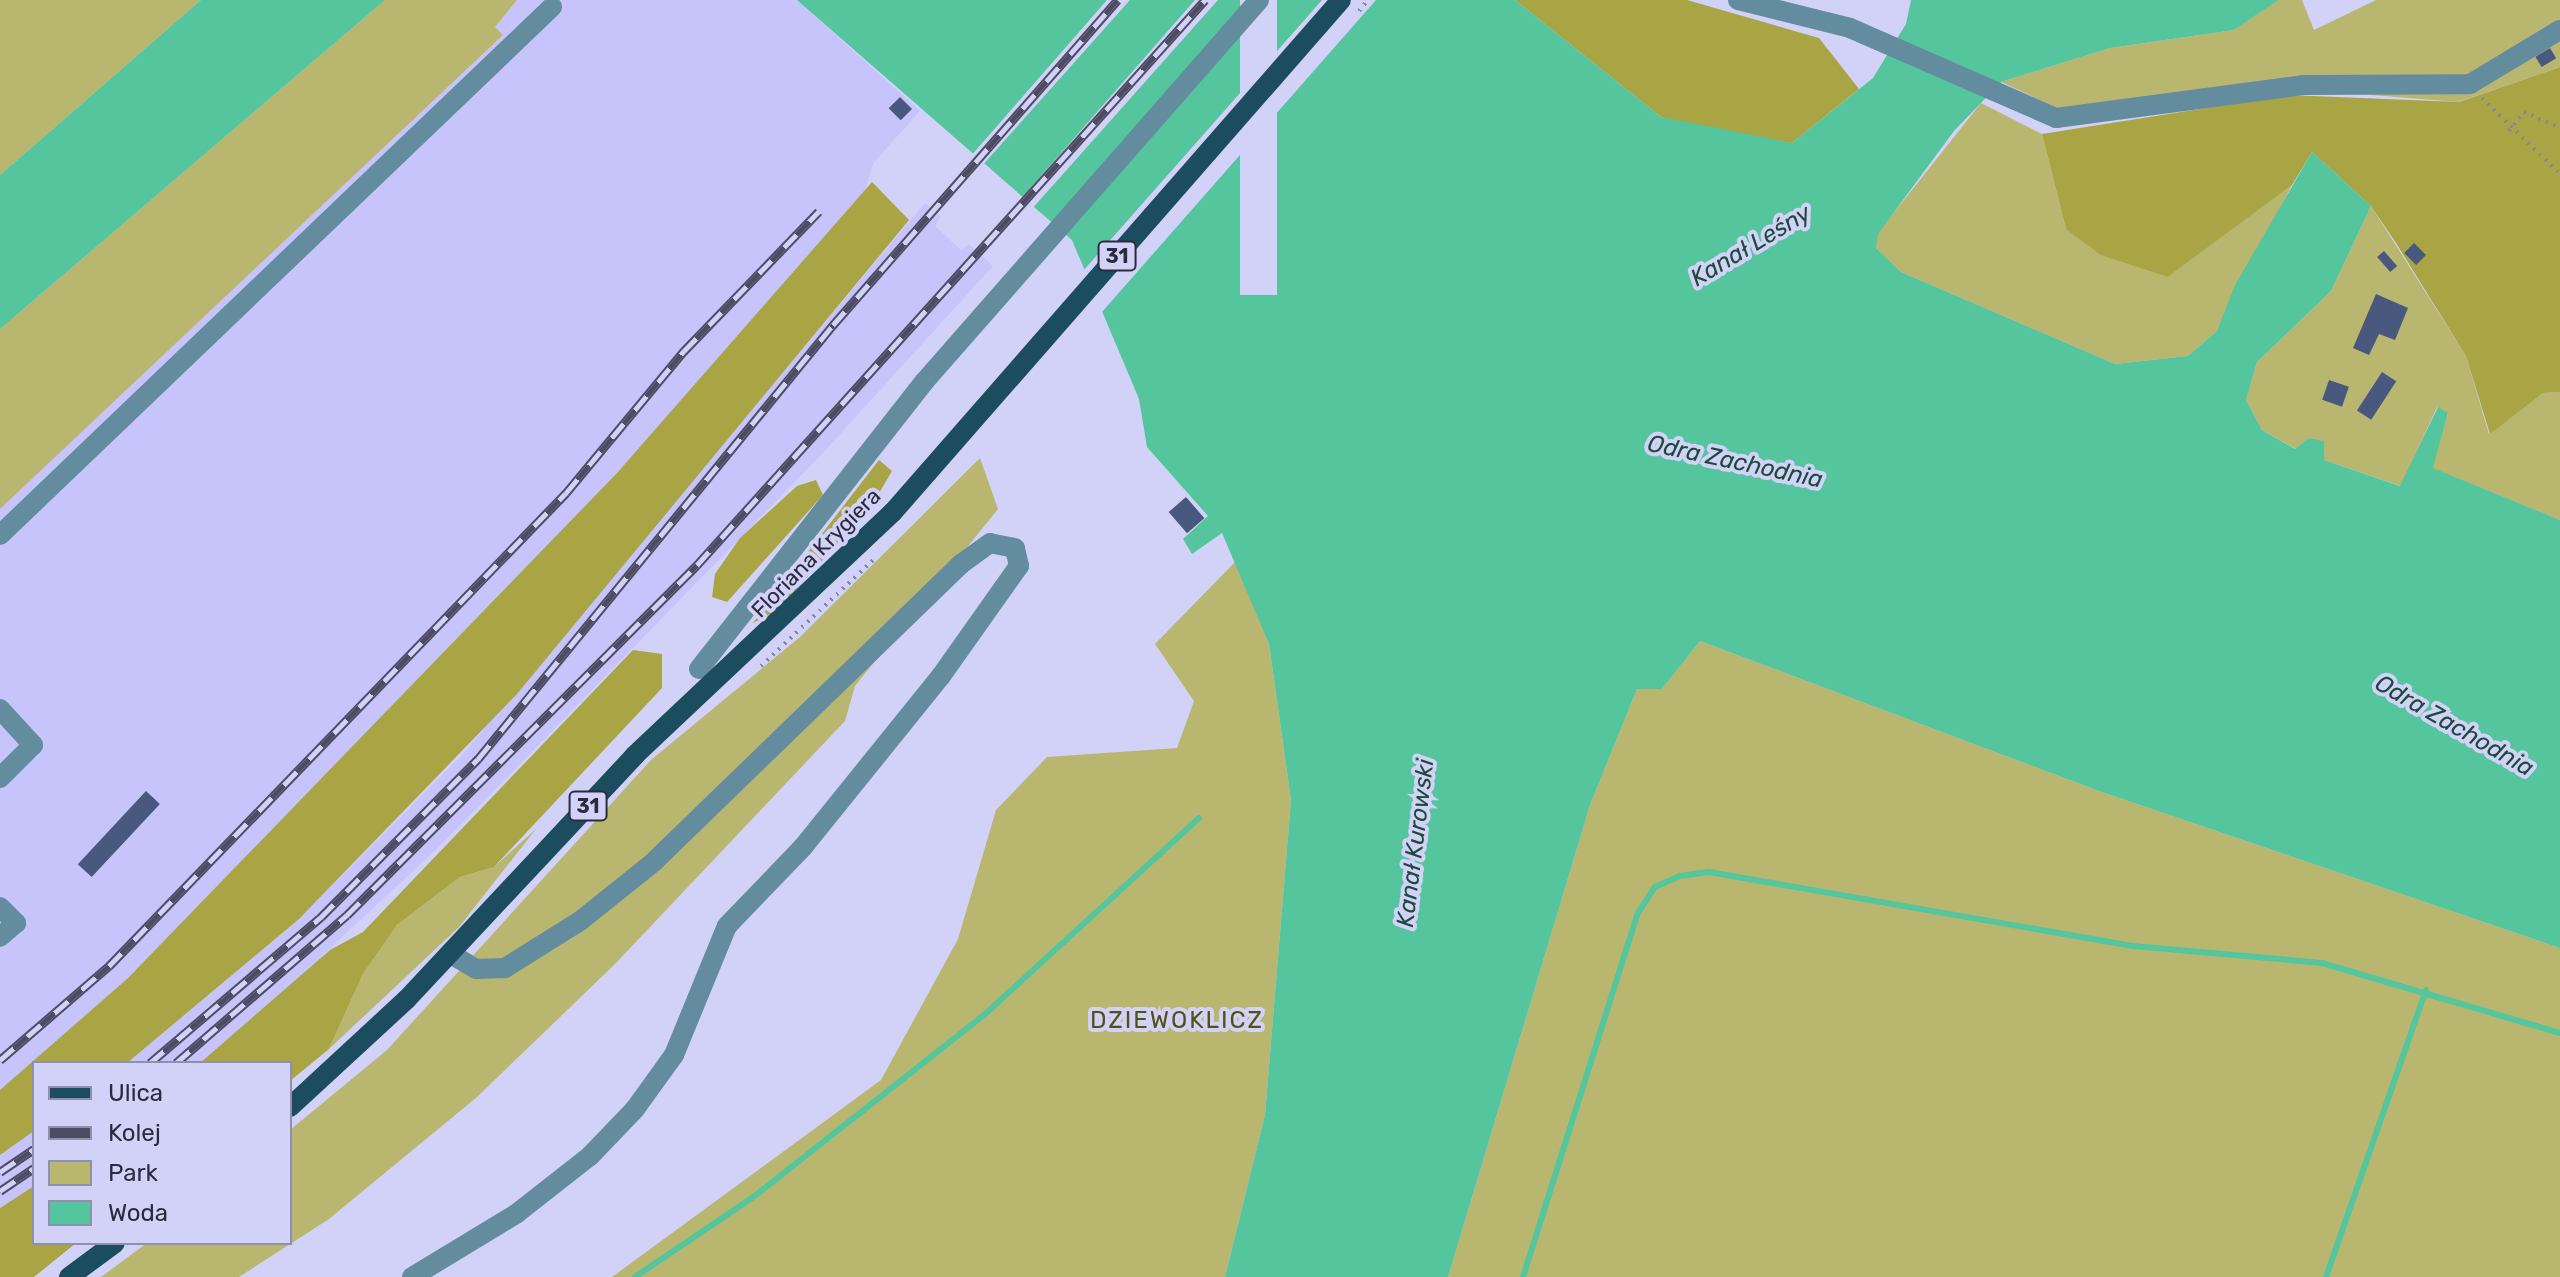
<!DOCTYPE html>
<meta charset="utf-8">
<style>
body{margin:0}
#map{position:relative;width:2560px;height:1277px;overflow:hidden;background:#d2d1f7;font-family:Rubik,sans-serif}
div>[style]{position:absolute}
.built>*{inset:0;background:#c6c4fa}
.green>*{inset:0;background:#b9b76f}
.forest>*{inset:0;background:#a9a544}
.water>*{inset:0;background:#54c59c}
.pier>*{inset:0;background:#d2d1f7;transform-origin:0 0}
.stream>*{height:6px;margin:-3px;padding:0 3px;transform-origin:3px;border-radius:3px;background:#54c59c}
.building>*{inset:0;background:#48587e;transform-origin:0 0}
.path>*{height:4px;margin-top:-2px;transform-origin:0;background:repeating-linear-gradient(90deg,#8685a1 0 2px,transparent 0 8px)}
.minor>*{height:20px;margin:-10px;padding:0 10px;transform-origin:10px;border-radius:10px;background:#638d9f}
.major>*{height:20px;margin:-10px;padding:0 10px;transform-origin:10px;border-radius:10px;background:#1b4d5f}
.rail>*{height:9px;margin-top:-4.5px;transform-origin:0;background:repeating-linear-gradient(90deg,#d2d1f7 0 18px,#4d4c62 0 36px);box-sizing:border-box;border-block:2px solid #4d4c62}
span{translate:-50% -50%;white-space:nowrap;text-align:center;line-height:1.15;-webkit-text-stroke:8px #d2d1f7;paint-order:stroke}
.shield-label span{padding:2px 6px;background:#d2d1f7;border:2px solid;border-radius:6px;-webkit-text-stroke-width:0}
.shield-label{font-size:20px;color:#2c2b3d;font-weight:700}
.street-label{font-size:22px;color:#2c2b3d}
.water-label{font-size:24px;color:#1c4b3a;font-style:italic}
.neighbourhood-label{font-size:24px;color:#545114;letter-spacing:2px}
.legend{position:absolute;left:32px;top:1061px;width:260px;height:184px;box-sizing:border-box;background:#d2d1f7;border:2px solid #908fad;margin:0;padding:10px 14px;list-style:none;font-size:24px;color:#2c2b3d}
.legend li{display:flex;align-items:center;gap:16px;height:40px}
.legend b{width:40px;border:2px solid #908fad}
</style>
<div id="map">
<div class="built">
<i style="clip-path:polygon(517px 0,797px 0,920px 111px,874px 162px,863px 195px,617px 473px,128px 978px,0 1090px,0 509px,502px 36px,495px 27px)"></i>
<i style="clip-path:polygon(925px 203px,941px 217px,935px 226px,961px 250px,969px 244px,993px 266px,821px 455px,442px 844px,270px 1004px,200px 1063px,127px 1063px,299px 919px,463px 754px)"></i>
<i style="clip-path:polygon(34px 1131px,34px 1186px,0 1208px,0 1155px)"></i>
</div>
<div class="green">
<i style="clip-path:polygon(0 0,201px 0,0 175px)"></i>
<i style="clip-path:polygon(385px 0,517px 0,495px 27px,503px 35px,0 509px,0 329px)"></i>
<i style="clip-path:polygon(2279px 0,2302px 0,2314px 30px,2376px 0,2560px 0,2560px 67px,2458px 102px,2334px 92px,2058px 108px,2001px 82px,2110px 48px,2234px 30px)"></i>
<i style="clip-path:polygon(1981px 103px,2042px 134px,2066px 229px,2168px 277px,2292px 185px,2217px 331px,2188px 356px,2115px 364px,1901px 272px,1876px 248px,1877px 234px)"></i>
<i style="clip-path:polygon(2371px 206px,2466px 356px,2489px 434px,2543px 393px,2560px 392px,2560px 520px,2432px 468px,2448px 414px,2437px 407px,2401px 486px,2324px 460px,2309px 438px,2296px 449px,2262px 430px,2246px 400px,2257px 362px,2331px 291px)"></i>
<i style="clip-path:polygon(980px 458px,998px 509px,855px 686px,845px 721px,615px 964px,477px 1097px,329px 1219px,239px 1277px,101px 1277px,147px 1243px,290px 1243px,290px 1130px,387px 1050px,651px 760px,800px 637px)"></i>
<i style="clip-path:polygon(1237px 560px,1269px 644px,1291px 800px,1265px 1115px,1225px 1277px,612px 1277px,881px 1080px,958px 939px,996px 810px,1047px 757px,1177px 748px,1194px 701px,1155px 644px)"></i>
<i style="clip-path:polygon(1700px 641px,2099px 791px,2560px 948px,2560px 1277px,1448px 1277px,1590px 805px,1637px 689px,1662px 689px)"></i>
<i style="clip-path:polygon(536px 829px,459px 927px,329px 1049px,363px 974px,397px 925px,460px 877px,494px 867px)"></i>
</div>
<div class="forest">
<i style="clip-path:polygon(1515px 0,1687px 0,1819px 38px,1859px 89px,1792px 143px,1716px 132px,1661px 117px)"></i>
<i style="clip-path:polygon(2560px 67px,2560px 392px,2543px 393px,2490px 434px,2466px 356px,2396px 243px,2371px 206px,2312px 152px,2292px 185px,2168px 277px,2101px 255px,2066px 229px,2042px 134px,2288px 95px,2459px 102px)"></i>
<i style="clip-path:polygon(872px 182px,909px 220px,517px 694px,299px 919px,127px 1063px,34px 1063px,34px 1131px,0 1155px,0 1090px,128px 978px,617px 473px)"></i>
<i style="clip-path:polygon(879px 460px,892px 471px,871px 507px,776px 611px,753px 623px)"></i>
<i style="clip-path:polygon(816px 480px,823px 495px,727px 602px,712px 597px,715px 574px,740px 538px,797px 486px)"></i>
<i style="clip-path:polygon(633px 650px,662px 654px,662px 688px,494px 867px,460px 877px,397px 925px,363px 974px,329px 1049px,290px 1081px,290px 1063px,200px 1063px,330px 950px,363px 932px)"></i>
<i style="clip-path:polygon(34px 1186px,34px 1243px,76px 1243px,34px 1277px,0 1277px,0 1208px)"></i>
</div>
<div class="water">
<i style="clip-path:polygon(201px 0,385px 0,0 329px,0 175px)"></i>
<i style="clip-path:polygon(797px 0,1515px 0,1661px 117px,1792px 143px,1873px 78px,1906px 24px,1911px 0,2279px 0,2234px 30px,2110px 48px,2001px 82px,1954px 131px,1878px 234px,1876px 248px,1901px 272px,2115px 364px,2188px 356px,2217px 331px,2235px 285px,2312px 152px,2371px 206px,2331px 291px,2257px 362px,2246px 400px,2262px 430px,2295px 449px,2309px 438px,2324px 441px,2324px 460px,2400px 486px,2438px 407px,2448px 413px,2433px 468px,2560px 520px,2560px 948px,2099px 791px,1700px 641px,1662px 689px,1637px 689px,1590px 805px,1448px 1277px,1225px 1277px,1265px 1115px,1291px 800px,1269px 644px,1222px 533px,1192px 554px,1183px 539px,1208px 516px,1147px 447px,1139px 399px,1072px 240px)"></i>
</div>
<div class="pier">
<i style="clip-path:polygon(1107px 0,1130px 0,981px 167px,969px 158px)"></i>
<i style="clip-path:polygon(1195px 0,1218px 0,1031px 210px,1020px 200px)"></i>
<i style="left:1240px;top:0;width:37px;height:295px"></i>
<i style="clip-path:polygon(1322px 0,1376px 0,1102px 312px,1083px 271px)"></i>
</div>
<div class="stream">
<i style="left:635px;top:1277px;width:146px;rotate:-34.1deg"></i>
<i style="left:756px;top:1195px;width:289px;rotate:-38.3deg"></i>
<i style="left:983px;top:1016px;width:293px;rotate:-42.5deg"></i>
<i style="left:1523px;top:1277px;width:382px;rotate:-72.5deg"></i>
<i style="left:1638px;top:913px;width:31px;rotate:-57deg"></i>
<i style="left:1655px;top:887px;width:27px;rotate:-24deg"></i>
<i style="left:1680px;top:876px;width:29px;rotate:-8deg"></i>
<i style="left:1709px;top:872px;width:430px;rotate:9.9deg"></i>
<i style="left:2133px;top:946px;width:190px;rotate:5.1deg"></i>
<i style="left:2322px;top:963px;width:248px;rotate:16.4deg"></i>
<i style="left:2326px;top:1277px;width:304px;rotate:-70.8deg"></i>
</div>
<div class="building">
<i style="left:2550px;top:48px;width:12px;height:17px;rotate:59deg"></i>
<i style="left:900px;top:97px;width:17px;height:16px;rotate:45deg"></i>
<i style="left:2414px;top:243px;width:17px;height:14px;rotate:45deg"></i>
<i style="left:2384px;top:251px;width:20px;height:9px;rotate:49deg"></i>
<i style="clip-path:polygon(2376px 294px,2408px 308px,2395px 340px,2379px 334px,2369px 355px,2353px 348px)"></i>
<i style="left:2382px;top:372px;width:17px;height:46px;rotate:33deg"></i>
<i style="left:2329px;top:380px;width:21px;height:21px;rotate:19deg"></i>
<i style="left:1186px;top:497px;width:28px;height:23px;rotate:49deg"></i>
<i style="left:146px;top:791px;width:19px;height:100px;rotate:43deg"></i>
</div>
<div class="path">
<i style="left:1359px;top:11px;width:14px;rotate:-51deg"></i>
<i style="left:2482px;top:98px;width:109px;rotate:44.3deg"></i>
<i style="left:2509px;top:131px;width:24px;rotate:-52deg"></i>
<i style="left:2524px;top:112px;width:39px;rotate:24deg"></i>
<i style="left:761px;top:666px;width:154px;rotate:-43.4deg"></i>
</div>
<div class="minor">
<i style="left:1738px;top:0;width:115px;rotate:14deg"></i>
<i style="left:1850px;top:28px;width:225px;rotate:23.6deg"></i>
<i style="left:2056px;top:118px;width:249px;rotate:-7.6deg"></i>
<i style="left:2303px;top:85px;width:167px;rotate:-0.3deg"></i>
<i style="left:2470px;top:84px;width:105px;rotate:-31deg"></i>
<i style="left:0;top:535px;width:764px;rotate:-43.73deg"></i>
<i style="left:699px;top:669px;width:365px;rotate:-51.9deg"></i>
<i style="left:924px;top:382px;width:508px;rotate:-48.75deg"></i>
<i style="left:0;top:709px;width:49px;rotate:47.5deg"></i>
<i style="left:33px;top:745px;width:47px;rotate:135deg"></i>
<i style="left:0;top:907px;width:23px;rotate:45deg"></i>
<i style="left:16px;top:923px;width:21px;rotate:139deg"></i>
<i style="left:412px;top:1277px;width:122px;rotate:-31.2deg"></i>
<i style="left:516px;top:1214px;width:94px;rotate:-38.1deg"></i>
<i style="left:590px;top:1156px;width:65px;rotate:-46.2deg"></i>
<i style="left:635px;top:1109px;width:67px;rotate:-54.2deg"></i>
<i style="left:674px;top:1055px;width:139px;rotate:-67.7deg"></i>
<i style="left:727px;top:926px;width:110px;rotate:-46.1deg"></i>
<i style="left:803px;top:847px;width:220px;rotate:-51.1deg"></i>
<i style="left:941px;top:676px;width:135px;rotate:-54.7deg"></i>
<i style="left:1019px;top:566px;width:18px;rotate:-103deg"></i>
<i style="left:1015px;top:548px;width:25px;rotate:-169deg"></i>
<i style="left:990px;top:543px;width:36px;rotate:144deg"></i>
<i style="left:961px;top:564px;width:426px;rotate:135.9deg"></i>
<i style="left:655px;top:861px;width:96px;rotate:141.3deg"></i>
<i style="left:580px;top:921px;width:89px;rotate:147.9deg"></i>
<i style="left:505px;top:968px;width:29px;rotate:178deg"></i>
<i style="left:476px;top:969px;width:29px;rotate:-149deg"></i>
</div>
<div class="major">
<i style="left:290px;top:1107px;width:159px;rotate:-42.7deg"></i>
<i style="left:407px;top:999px;width:333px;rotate:-46.9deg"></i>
<i style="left:634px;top:756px;width:356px;rotate:-43.3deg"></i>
<i style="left:893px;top:512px;width:680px;rotate:-48.81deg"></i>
<i style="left:69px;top:1277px;width:57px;rotate:-36.5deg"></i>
</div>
<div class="rail">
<i style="left:0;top:1060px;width:144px;rotate:-40.8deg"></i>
<i style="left:109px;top:966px;width:658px;rotate:-45.99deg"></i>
<i style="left:566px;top:493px;width:185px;rotate:-50.3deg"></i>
<i style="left:684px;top:351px;width:194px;rotate:-46deg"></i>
<i style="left:150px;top:1063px;width:225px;rotate:-40.5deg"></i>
<i style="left:321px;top:917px;width:223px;rotate:-45.2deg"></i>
<i style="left:478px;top:759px;width:561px;rotate:-50.72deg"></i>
<i style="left:833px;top:325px;width:432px;rotate:-48.8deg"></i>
<i style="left:176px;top:1063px;width:226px;rotate:-40.9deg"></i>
<i style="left:347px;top:915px;width:495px;rotate:-45deg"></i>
<i style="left:697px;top:565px;width:760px;rotate:-48.04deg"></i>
<i style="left:0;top:1172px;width:41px;rotate:-34.1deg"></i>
<i style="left:0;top:1191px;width:41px;rotate:-34.1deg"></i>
</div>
<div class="shield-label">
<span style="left:1117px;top:256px">31</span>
<span style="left:588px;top:806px">31</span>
</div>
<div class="street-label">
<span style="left:816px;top:553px;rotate:-45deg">Floriana Krygiera</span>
</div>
<div class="water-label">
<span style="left:1751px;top:246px;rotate:-31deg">Kanał Leśny</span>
<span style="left:1735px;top:462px;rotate:12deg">Odra Zachodnia</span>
<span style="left:2454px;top:726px;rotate:30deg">Odra Zachodnia</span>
<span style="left:1416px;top:843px;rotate:-83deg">Kanał Kurowski</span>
</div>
<div class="neighbourhood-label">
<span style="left:1177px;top:1021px">DZIEWOKLICZ</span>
</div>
<ul class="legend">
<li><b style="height:10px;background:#1b4d5f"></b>Ulica</li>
<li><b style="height:10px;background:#4d4c62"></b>Kolej</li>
<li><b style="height:22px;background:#b9b76f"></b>Park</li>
<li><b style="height:22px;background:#54c59c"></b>Woda</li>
</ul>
</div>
